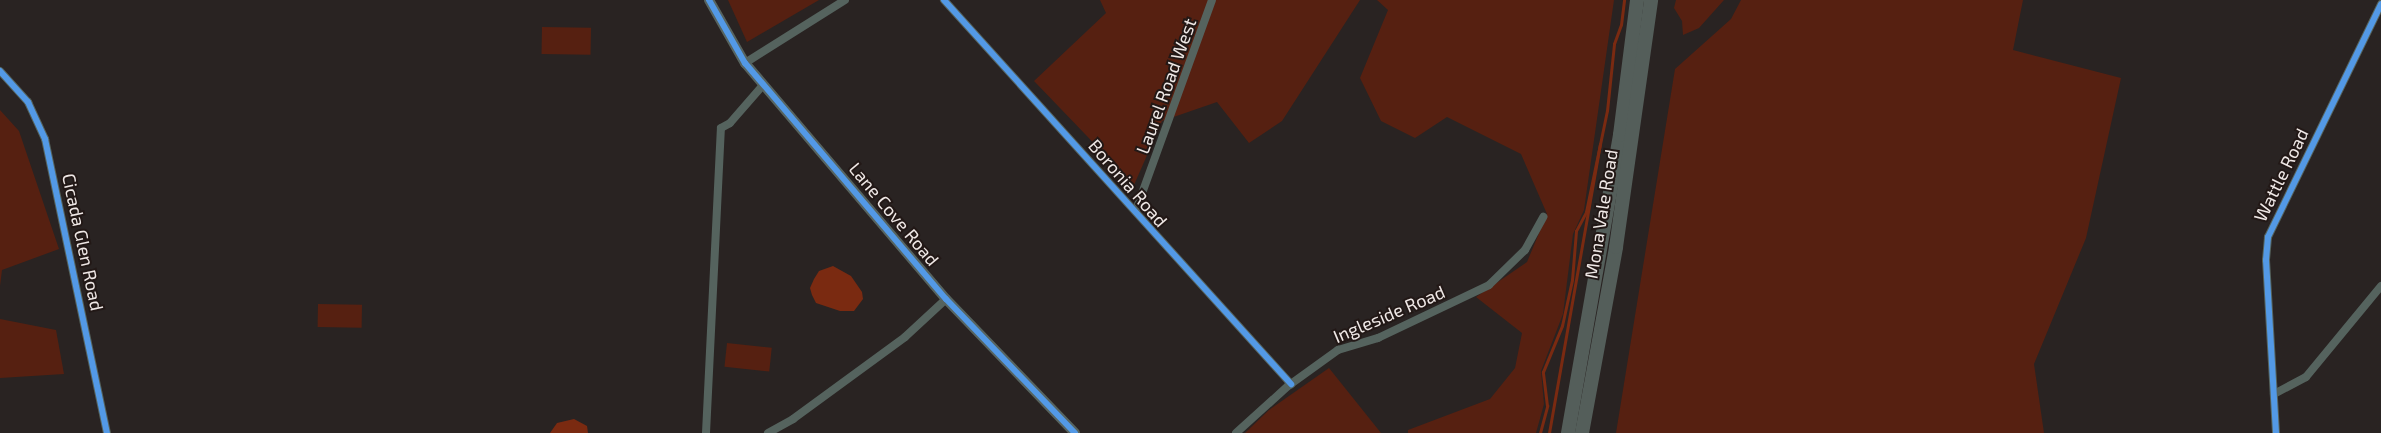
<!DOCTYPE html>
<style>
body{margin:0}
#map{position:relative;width:2381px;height:433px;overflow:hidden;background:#292322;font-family:"Exo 2",sans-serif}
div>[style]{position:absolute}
.green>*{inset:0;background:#562011;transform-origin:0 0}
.water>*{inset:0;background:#7a2a11}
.stream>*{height:2.5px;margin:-1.25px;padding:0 1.25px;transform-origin:1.25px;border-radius:1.25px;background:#7a2a11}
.street>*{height:8px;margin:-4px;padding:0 4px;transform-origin:4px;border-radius:4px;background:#55635e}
.secondary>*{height:10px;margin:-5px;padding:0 5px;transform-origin:5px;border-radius:5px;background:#576460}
.highway>*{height:14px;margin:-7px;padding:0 7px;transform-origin:7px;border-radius:7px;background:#545e5a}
.cycleway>*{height:6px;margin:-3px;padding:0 3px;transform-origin:3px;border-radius:3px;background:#5399e6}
span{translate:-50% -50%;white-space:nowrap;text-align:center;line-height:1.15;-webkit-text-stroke:4px #221816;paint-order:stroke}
.street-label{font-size:18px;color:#efe8e6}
</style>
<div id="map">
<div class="green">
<i style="clip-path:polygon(728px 0,819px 0,747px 42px)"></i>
<i style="clip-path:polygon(1100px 0,1360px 0,1282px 121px,1249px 143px,1217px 102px,1162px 121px,1134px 185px,1034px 81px,1106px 13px)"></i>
<i style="clip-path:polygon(1377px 0,1614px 0,1584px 210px,1573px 234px,1563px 314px,1541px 371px,1544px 404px,1536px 433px,1408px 433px,1408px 430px,1490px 399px,1515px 368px,1522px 333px,1476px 297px,1527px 262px,1547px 214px,1521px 154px,1447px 117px,1415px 138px,1381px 121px,1360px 78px,1388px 10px)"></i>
<i style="clip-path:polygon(1676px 0,1724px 0,1699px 28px,1683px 35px,1682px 21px,1674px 8px)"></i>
<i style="clip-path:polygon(1741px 0,2023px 0,2013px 50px,2121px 78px,2086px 238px,2034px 364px,2044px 433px,1616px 433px,1675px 69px,1731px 19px)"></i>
<i style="left:542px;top:27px;width:49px;height:27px;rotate:1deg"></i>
<i style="clip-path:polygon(0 110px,19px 131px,59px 249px,2px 270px,0 286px)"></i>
<i style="left:318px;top:304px;width:44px;height:23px;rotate:1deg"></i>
<i style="clip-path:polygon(0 319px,56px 330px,64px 374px,0 378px)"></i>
<i style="left:727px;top:343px;width:45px;height:24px;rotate:6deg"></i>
<i style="clip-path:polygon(1329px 368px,1381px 433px,1245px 433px,1269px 410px)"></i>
</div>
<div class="water">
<i style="clip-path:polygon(833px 266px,851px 276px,862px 292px,863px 299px,854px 311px,840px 311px,816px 303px,812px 295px,810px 288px,814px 279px,819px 271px)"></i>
<i style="clip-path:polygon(574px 419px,587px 426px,588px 433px,550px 433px,557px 423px)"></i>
</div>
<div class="stream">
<i style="left:1540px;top:433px;width:28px;rotate:-75deg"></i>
<i style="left:1547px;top:406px;width:34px;rotate:-97deg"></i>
<i style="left:1543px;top:372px;width:50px;rotate:-67.6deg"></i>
<i style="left:1562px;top:326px;width:47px;rotate:-77.7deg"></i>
<i style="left:1572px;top:280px;width:49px;rotate:-85.3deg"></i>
<i style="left:1576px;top:231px;width:21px;rotate:-62deg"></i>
<i style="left:1586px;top:212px;width:103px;rotate:-78.3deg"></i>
<i style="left:1607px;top:111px;width:67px;rotate:-84deg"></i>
<i style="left:1614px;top:44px;width:20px;rotate:-70deg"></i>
<i style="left:1621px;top:25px;width:25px;rotate:-83deg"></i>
<i style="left:1549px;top:433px;width:293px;rotate:-80deg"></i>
</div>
<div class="street">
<i style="left:944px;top:0;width:518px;rotate:47.9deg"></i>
<i style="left:745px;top:63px;width:118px;rotate:-32.2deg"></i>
<i style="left:0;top:71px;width:42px;rotate:47.9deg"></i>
<i style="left:28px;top:102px;width:41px;rotate:65.3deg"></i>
<i style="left:45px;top:139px;width:300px;rotate:78.1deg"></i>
<i style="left:1136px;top:210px;width:223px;rotate:-70.1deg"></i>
<i style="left:2274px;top:394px;width:36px;rotate:-28deg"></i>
<i style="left:2306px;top:377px;width:118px;rotate:-50.5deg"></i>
<i style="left:706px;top:433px;width:305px;rotate:-87.2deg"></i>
<i style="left:721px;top:128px;width:10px;rotate:-29deg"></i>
<i style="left:730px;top:123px;width:50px;rotate:-49deg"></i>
<i style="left:768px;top:433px;width:29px;rotate:-29deg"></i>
<i style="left:793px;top:419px;width:139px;rotate:-36.2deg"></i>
<i style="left:905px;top:337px;width:56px;rotate:-42.8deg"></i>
<i style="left:1236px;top:433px;width:70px;rotate:-42.1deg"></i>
<i style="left:1288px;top:386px;width:62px;rotate:-35.8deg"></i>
<i style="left:1338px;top:350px;width:42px;rotate:-16.7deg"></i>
<i style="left:1378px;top:338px;width:123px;rotate:-25.5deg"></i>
<i style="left:1489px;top:285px;width:50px;rotate:-44.2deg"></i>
<i style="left:1525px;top:250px;width:38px;rotate:-61deg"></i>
<i style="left:2276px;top:433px;width:173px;rotate:-93.3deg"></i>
<i style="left:2266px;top:260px;width:23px;rotate:-85deg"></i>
<i style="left:2268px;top:237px;width:259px;rotate:-64.1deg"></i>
</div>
<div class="secondary">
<i style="left:709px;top:0;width:73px;rotate:60.3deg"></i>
<i style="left:745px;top:63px;width:310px;rotate:49.6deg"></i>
<i style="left:946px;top:299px;width:186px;rotate:46.1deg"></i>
</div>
<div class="highway">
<i style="left:1568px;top:433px;width:303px;rotate:-80.1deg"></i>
<i style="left:1620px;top:135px;width:136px;rotate:-82.8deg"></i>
<i style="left:1582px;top:433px;width:189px;rotate:-79.6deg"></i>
<i style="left:1616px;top:247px;width:249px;rotate:-81.9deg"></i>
</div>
<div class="cycleway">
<i style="left:709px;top:0;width:73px;rotate:60.3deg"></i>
<i style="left:745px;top:63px;width:310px;rotate:49.6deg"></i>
<i style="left:946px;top:299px;width:186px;rotate:46.1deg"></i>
<i style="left:944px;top:0;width:518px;rotate:47.9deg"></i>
<i style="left:0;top:71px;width:42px;rotate:47.9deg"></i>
<i style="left:28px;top:102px;width:41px;rotate:65.3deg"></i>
<i style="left:45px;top:139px;width:300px;rotate:78.1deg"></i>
<i style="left:2276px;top:433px;width:173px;rotate:-93.3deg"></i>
<i style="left:2266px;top:260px;width:23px;rotate:-85deg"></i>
<i style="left:2268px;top:237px;width:259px;rotate:-64.1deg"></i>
</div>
<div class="street-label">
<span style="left:1166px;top:86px;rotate:-70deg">Laurel Road West</span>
<span style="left:2281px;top:175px;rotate:-64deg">Wattle Road</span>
<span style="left:1128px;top:183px;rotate:49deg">Boronia Road</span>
<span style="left:894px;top:214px;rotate:50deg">Lane Cove Road</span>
<span style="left:1601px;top:214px;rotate:-81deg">Mona Vale Road</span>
<span style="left:83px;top:242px;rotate:78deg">Cicada Glen Road</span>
<span style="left:1389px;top:314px;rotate:-23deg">Ingleside Road</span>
</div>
</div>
